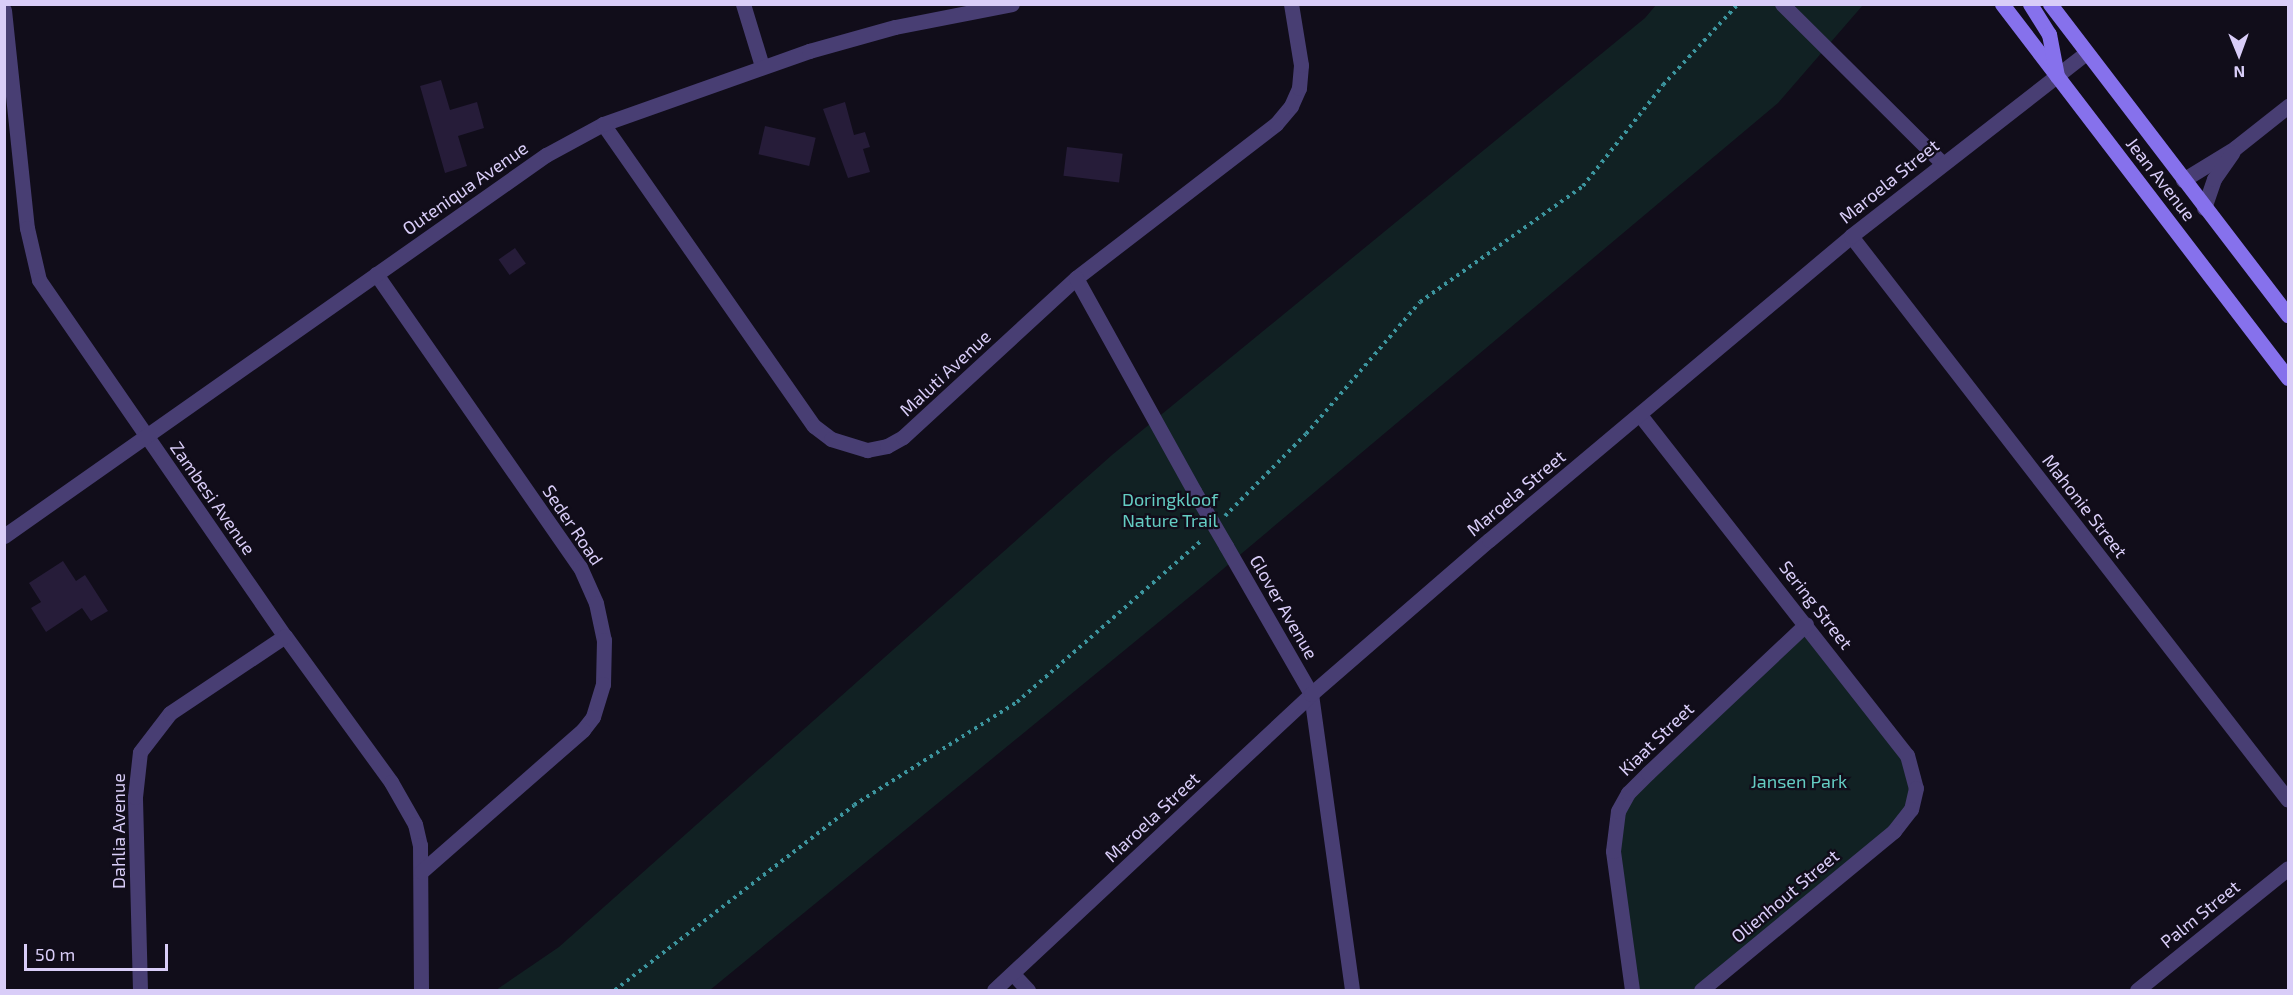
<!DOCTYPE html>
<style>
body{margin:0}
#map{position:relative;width:2293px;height:995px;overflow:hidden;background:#110d1a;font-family:"Exo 2",sans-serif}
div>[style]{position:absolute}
.green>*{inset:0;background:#112123}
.building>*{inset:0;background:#261c39;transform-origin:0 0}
.path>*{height:4px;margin-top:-2px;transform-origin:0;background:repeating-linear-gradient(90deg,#3c959e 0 3px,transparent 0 7.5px)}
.minor>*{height:15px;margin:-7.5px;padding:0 7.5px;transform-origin:7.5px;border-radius:7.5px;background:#483e73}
.secondary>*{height:15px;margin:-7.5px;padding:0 7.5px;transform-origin:7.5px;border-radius:7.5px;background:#8671ec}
.minor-bridge>*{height:15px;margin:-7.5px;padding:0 7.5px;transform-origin:7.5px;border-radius:7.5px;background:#483e73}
span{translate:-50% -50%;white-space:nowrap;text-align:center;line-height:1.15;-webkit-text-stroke:4.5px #110d1a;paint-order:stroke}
.street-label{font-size:18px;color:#d9cdf8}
.park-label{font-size:18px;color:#64cdc3}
.frame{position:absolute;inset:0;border:6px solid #d9cdf8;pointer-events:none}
.north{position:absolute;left:2209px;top:24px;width:60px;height:60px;-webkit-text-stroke:4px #110d1a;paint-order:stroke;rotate:179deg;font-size:16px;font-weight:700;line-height:24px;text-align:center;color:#d9cdf8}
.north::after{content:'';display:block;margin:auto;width:21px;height:27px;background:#d9cdf8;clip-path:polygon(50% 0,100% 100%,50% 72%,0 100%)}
.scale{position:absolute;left:24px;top:944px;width:144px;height:27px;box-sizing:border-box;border:3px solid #d9cdf8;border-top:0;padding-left:8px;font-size:18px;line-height:21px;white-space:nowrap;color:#d9cdf8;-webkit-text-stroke:4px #110d1a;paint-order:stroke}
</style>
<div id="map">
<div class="green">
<i style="clip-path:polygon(1656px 5px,1863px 5px,1778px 103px,1204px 585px,710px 990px,496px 990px,559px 947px,1112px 455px,1645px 18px)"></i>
<i style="clip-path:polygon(1807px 632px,1911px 752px,1921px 777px,1921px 796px,1914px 819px,1695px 990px,1638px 990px,1617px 830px,1634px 793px)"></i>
</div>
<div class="building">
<i style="clip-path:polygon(441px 80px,450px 110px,477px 102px,484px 128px,458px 136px,467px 166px,445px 173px,420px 86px)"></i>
<i style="clip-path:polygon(845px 102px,854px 135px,865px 132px,870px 147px,863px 149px,870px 172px,848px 178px,823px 109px)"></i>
<i style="left:765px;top:126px;width:52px;height:29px;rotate:13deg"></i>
<i style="left:1067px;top:147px;width:56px;height:29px;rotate:7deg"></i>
<i style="left:515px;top:248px;width:19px;height:20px;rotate:55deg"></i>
<i style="clip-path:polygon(63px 561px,76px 581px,85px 575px,108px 611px,91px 621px,82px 608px,46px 632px,31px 608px,41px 602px,29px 583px)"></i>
</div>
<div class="path">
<i style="left:1225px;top:516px;width:115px;rotate:-45.4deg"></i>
<i style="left:1306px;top:434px;width:174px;rotate:-49.2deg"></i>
<i style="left:1420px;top:302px;width:200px;rotate:-35.4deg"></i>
<i style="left:1583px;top:186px;width:129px;rotate:-51.6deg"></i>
<i style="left:1663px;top:85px;width:110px;rotate:-47.2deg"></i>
<i style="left:615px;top:990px;width:302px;rotate:-37.7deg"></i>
<i style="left:854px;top:805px;width:193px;rotate:-32.3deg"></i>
<i style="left:1017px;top:702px;width:247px;rotate:-41.2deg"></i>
</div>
<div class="minor">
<i style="left:743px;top:4px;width:65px;rotate:73deg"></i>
<i style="left:1782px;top:4px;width:226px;rotate:44.8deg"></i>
<i style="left:4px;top:10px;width:219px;rotate:84deg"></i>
<i style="left:27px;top:228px;width:53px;rotate:77deg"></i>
<i style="left:39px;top:280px;width:433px;rotate:55.4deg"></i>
<i style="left:285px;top:636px;width:180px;rotate:54deg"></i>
<i style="left:391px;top:782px;width:48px;rotate:60.3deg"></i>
<i style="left:415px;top:824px;width:22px;rotate:77deg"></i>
<i style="left:420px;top:845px;width:145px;rotate:89.6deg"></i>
<i style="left:603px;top:124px;width:368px;rotate:55.1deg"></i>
<i style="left:814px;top:426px;width:21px;rotate:37deg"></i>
<i style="left:831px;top:439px;width:38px;rotate:17deg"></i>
<i style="left:867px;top:450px;width:20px;rotate:-11deg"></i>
<i style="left:887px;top:446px;width:18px;rotate:-29deg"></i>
<i style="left:903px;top:437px;width:235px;rotate:-42.6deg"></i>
<i style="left:1076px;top:278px;width:252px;rotate:-37.6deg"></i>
<i style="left:1276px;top:124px;width:23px;rotate:-50deg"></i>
<i style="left:1291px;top:106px;width:20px;rotate:-66deg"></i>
<i style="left:1299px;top:88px;width:23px;rotate:-85deg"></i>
<i style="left:1301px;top:65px;width:62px;rotate:-99.3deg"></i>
<i style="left:2183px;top:180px;width:61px;rotate:-31.6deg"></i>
<i style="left:2235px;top:148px;width:68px;rotate:-38.4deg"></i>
<i style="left:2204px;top:208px;width:31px;rotate:-71deg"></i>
<i style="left:2214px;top:179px;width:32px;rotate:-55deg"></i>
<i style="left:1851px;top:236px;width:713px;rotate:52.23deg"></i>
<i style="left:376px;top:274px;width:357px;rotate:55.2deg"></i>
<i style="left:580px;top:567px;width:39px;rotate:66deg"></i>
<i style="left:596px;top:603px;width:38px;rotate:78deg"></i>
<i style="left:604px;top:640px;width:44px;rotate:91.3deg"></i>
<i style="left:603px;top:684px;width:34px;rotate:107deg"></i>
<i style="left:593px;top:717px;width:16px;rotate:128deg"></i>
<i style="left:583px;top:730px;width:215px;rotate:138.8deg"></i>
<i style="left:1076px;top:278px;width:244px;rotate:61deg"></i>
<i style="left:1640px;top:415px;width:432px;rotate:51.9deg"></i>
<i style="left:1907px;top:755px;width:34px;rotate:75deg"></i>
<i style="left:1916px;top:788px;width:22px;rotate:103deg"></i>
<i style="left:1911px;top:809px;width:28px;rotate:128deg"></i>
<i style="left:1894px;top:831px;width:250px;rotate:140.5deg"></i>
<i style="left:4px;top:536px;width:663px;rotate:-35.11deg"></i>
<i style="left:546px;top:155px;width:65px;rotate:-28.5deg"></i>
<i style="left:603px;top:124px;width:219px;rotate:-19.5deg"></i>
<i style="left:809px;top:51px;width:89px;rotate:-15.6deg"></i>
<i style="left:895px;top:27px;width:119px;rotate:-11.1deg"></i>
<i style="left:1226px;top:546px;width:171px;rotate:60.1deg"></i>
<i style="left:1311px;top:694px;width:299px;rotate:82.1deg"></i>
<i style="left:1013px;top:974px;width:22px;rotate:47deg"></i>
<i style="left:140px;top:990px;width:193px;rotate:-91.5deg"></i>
<i style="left:135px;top:797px;width:45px;rotate:-83.7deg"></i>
<i style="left:140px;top:752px;width:49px;rotate:-52.4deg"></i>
<i style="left:170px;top:713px;width:138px;rotate:-33.8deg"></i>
<i style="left:994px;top:990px;width:434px;rotate:-43deg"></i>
<i style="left:1311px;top:694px;width:235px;rotate:-40.9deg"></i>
<i style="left:1489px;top:540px;width:473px;rotate:-40deg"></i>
<i style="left:1851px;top:236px;width:298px;rotate:-37.9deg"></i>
<i style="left:1632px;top:990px;width:140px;rotate:-97.8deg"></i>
<i style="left:1613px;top:851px;width:40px;rotate:-82.9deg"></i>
<i style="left:1618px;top:811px;width:21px;rotate:-61deg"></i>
<i style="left:1628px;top:793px;width:28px;rotate:-45deg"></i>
<i style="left:1648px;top:773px;width:217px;rotate:-43.3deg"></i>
<i style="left:2137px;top:990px;width:194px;rotate:-38.9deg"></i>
</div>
<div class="secondary">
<i style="left:2002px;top:4px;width:471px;rotate:52.6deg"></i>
<i style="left:2030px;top:4px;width:36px;rotate:58deg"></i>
<i style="left:2049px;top:34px;width:43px;rotate:79.2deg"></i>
<i style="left:2050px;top:4px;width:392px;rotate:52.6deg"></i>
</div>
<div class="minor-bridge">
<i style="left:1194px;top:491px;width:64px;rotate:59.8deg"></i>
</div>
<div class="street-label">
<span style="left:2161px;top:179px;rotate:52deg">Jean Avenue</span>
<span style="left:1889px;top:181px;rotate:-39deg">Maroela Street</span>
<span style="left:465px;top:188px;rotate:-35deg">Outeniqua Avenue</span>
<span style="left:945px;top:373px;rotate:-43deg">Maluti Avenue</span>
<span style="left:1516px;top:493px;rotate:-40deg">Maroela Street</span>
<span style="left:213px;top:498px;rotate:55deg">Zambesi Avenue</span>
<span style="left:2085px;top:506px;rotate:52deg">Mahonie Street</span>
<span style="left:573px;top:525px;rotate:56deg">Seder Road</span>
<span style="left:1816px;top:605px;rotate:52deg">Sering Street</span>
<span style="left:1284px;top:607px;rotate:60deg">Glover Avenue</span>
<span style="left:1656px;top:739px;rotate:-44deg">Kiaat Street</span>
<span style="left:1152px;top:817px;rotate:-43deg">Maroela Street</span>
<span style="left:118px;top:831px;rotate:-90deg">Dahlia Avenue</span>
<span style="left:1785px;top:896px;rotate:-40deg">Olienhout Street</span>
<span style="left:2200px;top:914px;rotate:-39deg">Palm Street</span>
</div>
<div class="park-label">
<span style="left:1170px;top:510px">Doringkloof<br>Nature Trail</span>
<span style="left:1799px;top:781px">Jansen Park</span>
</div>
<div class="frame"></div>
<div class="north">N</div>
<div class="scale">50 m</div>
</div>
